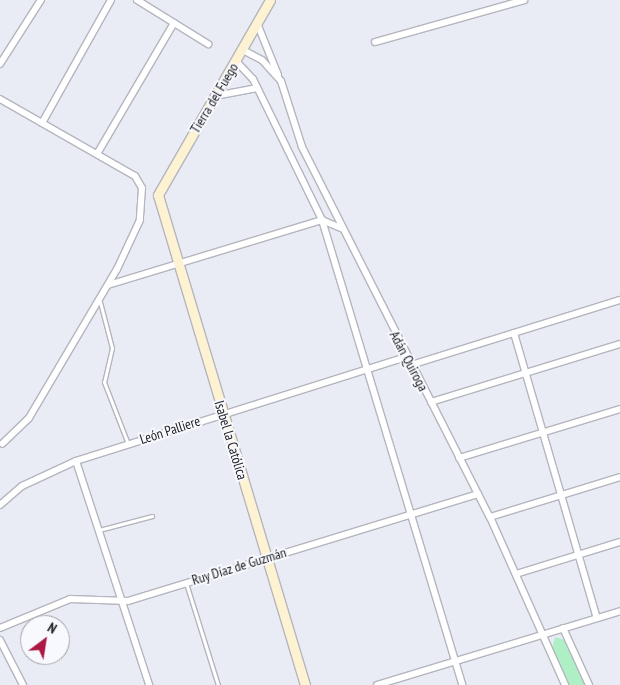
<!DOCTYPE html>
<meta charset="utf-8">
<style>
body{margin:0}
#map{position:relative;width:620px;height:685px;overflow:hidden;background:#eaecf5;font-family:"PT Sans Narrow",sans-serif}
div>[style]{position:absolute}
.green>*{inset:0;background:#afefc5}
.roads{filter:drop-shadow(1px 0 #b4b5be) drop-shadow(-1px 0 #b4b5be) drop-shadow(0 1px #b4b5be) drop-shadow(0 -1px #b4b5be)}
.service>*{height:3px;margin:-1.5px;padding:0 1.5px;transform-origin:1.5px;border-radius:1.5px;background:#fff}
.minor>*{height:6px;margin:-3px;padding:0 3px;transform-origin:3px;border-radius:3px;background:#fff}
.secondary>*{height:9px;margin:-4.5px;padding:0 4.5px;transform-origin:4.5px;border-radius:4.5px;background:#fdf2d1}
span{translate:-50% -50%;white-space:nowrap;text-align:center;line-height:1.15;-webkit-text-stroke:4px #f8f9ff;paint-order:stroke}
.street-label{font-size:14px;color:#202124}
.north{position:absolute;left:20px;top:615px;width:50px;height:50px;box-sizing:border-box;background:#f8f9ff;border:1px solid #a2a3a7;border-radius:50%;rotate:31deg;font-size:14px;font-weight:700;line-height:20px;text-align:center;color:#202124}
.north::after{content:'';display:block;margin:auto;width:18px;height:22px;background:#ac1743;clip-path:polygon(50% 0,100% 100%,50% 72%,0 100%)}
</style>
<div id="map">
<div class="green">
<i style="clip-path:polygon(555px 637px,565px 640px,585px 685px,569px 685px,552px 648px)"></i>
</div>
<div class="roads">
<div class="service">
<i style="left:100px;top:302px;width:48px;rotate:75.4deg"></i>
<i style="left:112px;top:348px;width:35px;rotate:103deg"></i>
<i style="left:104px;top:382px;width:66px;rotate:68.8deg"></i>
<i style="left:99px;top:530px;width:55px;rotate:-14.8deg"></i>
<i style="left:186px;top:583px;width:107px;rotate:72.6deg"></i>
</div>
<div class="minor">
<i style="left:137px;top:0;width:84px;rotate:31.8deg"></i>
<i style="left:257px;top:23px;width:56px;rotate:68deg"></i>
<i style="left:375px;top:42px;width:155px;rotate:-15.7deg"></i>
<i style="left:243px;top:50px;width:21px;rotate:28deg"></i>
<i style="left:262px;top:60px;width:28px;rotate:48deg"></i>
<i style="left:281px;top:81px;width:69px;rotate:72.3deg"></i>
<i style="left:302px;top:147px;width:415px;rotate:63.1deg"></i>
<i style="left:490px;top:517px;width:184px;rotate:65.9deg"></i>
<i style="left:236px;top:61px;width:25px;rotate:47deg"></i>
<i style="left:253px;top:79px;width:157px;rotate:63.9deg"></i>
<i style="left:322px;top:220px;width:486px;rotate:73.2deg"></i>
<i style="left:0;top:64px;width:76px;rotate:-57.4deg"></i>
<i style="left:215px;top:96px;width:43px;rotate:-10.8deg"></i>
<i style="left:0;top:99px;width:155px;rotate:29.7deg"></i>
<i style="left:135px;top:176px;width:14px;rotate:60deg"></i>
<i style="left:142px;top:188px;width:32px;rotate:94deg"></i>
<i style="left:140px;top:220px;width:54px;rotate:115.1deg"></i>
<i style="left:117px;top:269px;width:173px;rotate:120.6deg"></i>
<i style="left:29px;top:418px;width:37px;rotate:136deg"></i>
<i style="left:42px;top:123px;width:141px;rotate:-60.7deg"></i>
<i style="left:97px;top:154px;width:152px;rotate:-59.6deg"></i>
<i style="left:108px;top:285px;width:224px;rotate:-16.9deg"></i>
<i style="left:322px;top:220px;width:21px;rotate:23deg"></i>
<i style="left:514px;top:333px;width:297px;rotate:73.8deg"></i>
<i style="left:411px;top:365px;width:219px;rotate:-17.3deg"></i>
<i style="left:431px;top:402px;width:198px;rotate:-17.1deg"></i>
<i style="left:459px;top:458px;width:168px;rotate:-16.9deg"></i>
<i style="left:76px;top:461px;width:236px;rotate:71.9deg"></i>
<i style="left:0;top:505px;width:29px;rotate:-41deg"></i>
<i style="left:22px;top:486px;width:60px;rotate:-24.8deg"></i>
<i style="left:76px;top:461px;width:346px;rotate:-17.5deg"></i>
<i style="left:490px;top:517px;width:136px;rotate:-17.1deg"></i>
<i style="left:516px;top:574px;width:109px;rotate:-17.1deg"></i>
<i style="left:0;top:628px;width:76px;rotate:-22.5deg"></i>
<i style="left:70px;top:599px;width:58px;rotate:2deg"></i>
<i style="left:128px;top:601px;width:366px;rotate:-17deg"></i>
<i style="left:563px;top:628px;width:63px;rotate:65.5deg"></i>
<i style="left:0;top:640px;width:51px;rotate:62.9deg"></i>
<i style="left:377px;top:685px;width:254px;rotate:-16.9deg"></i>
</div>
<div class="secondary">
<i style="left:270px;top:0;width:225px;rotate:119.9deg"></i>
<i style="left:158px;top:195px;width:512px;rotate:73.3deg"></i>
</div>
</div>
<div class="street-label">
<span style="left:214px;top:98px;rotate:-59deg">Tierra del Fuego</span>
<span style="left:409px;top:361px;rotate:62deg">Adán Quiroga</span>
<span style="left:170px;top:430px;rotate:-18deg">León Palliere</span>
<span style="left:231px;top:440px;rotate:73deg">Isabel la Católica</span>
<span style="left:239px;top:566px;rotate:-17deg">Ruy Díaz de Guzmán</span>
</div>
<div class="north">N</div>
</div>
